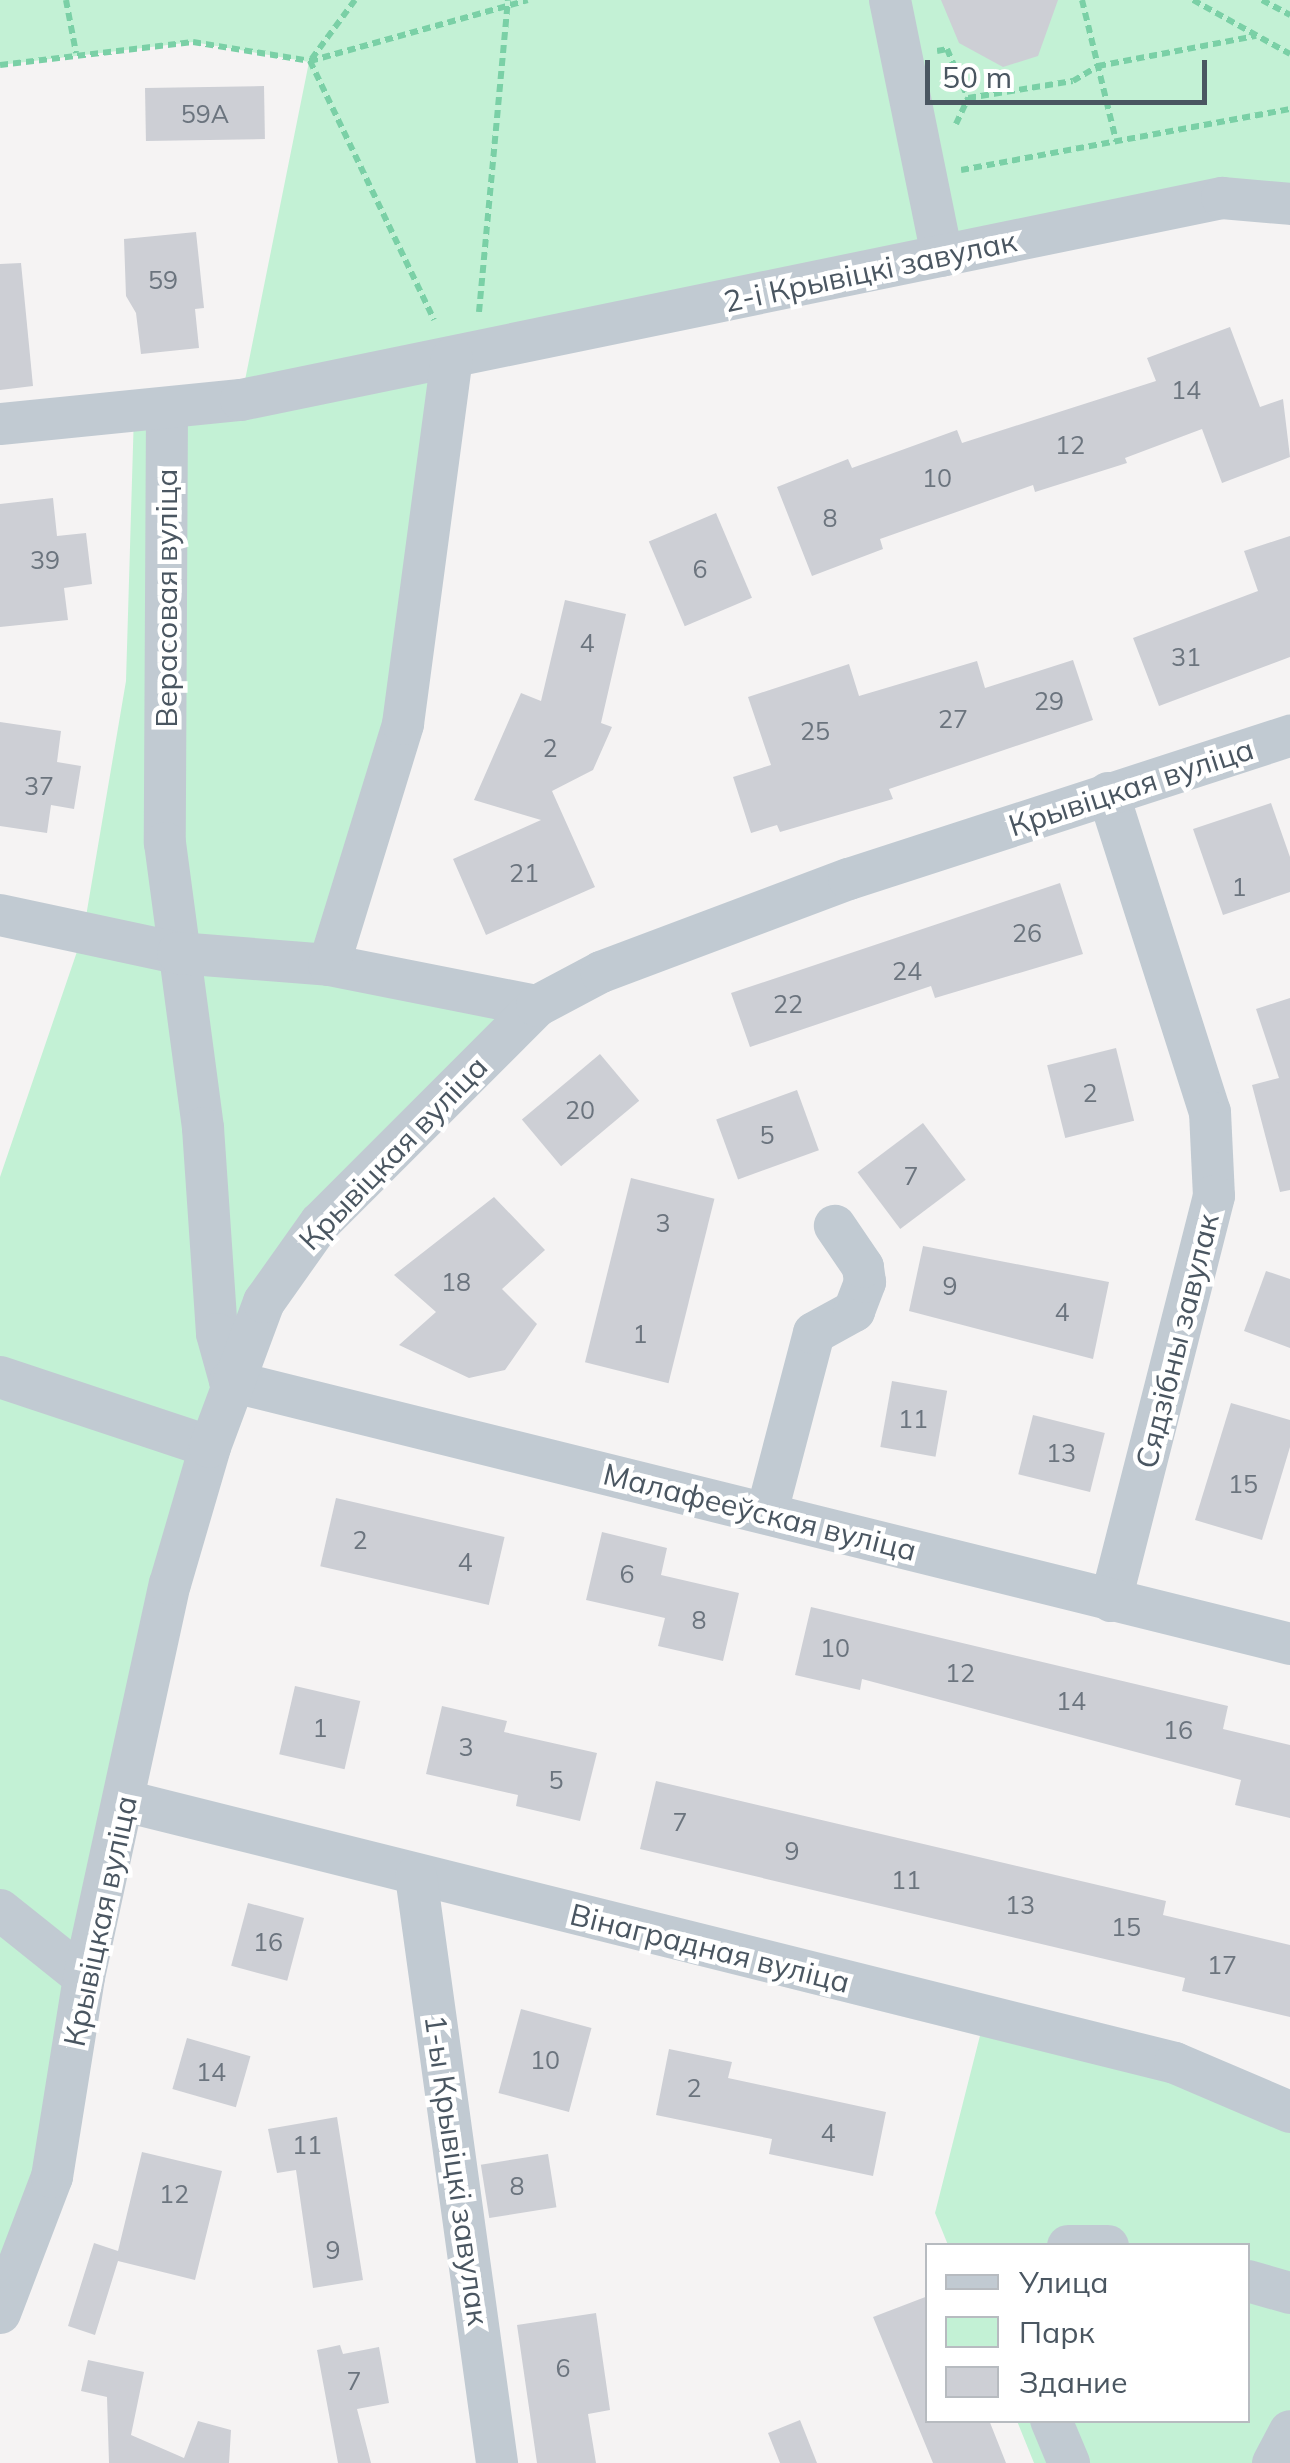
<!DOCTYPE html>
<meta charset="utf-8">
<style>
body{margin:0}
#map{position:relative;width:1290px;height:2463px;overflow:hidden;background:#f5f3f3;font-family:Mulish,sans-serif}
div>[style]{position:absolute}
.green>*{inset:0;background:#c3f1d5}
.building>*{inset:0;background:#cdcfd5;transform-origin:0 0}
.path>*{height:6px;margin-top:-3px;transform-origin:0;background:repeating-linear-gradient(90deg,#7ad0a6 0 8px,transparent 0 13px)}
.minor>*{height:42px;margin:-21px;padding:0 21px;transform-origin:21px;border-radius:21px;background:#c1cad2}
span{translate:-50% -50%;white-space:nowrap;text-align:center;line-height:1.15;-webkit-text-stroke:9px #fff;paint-order:stroke}
.number-label{font-size:25px;color:#6b747e}
.number-label span{-webkit-text-stroke-width:0}
.street-label{font-size:30px;color:#4a5661}
.legend{position:absolute;left:925px;top:2243px;width:325px;height:180px;box-sizing:border-box;background:#fff;border:2px solid #b7bbc0;margin:0;padding:12px 18px;list-style:none;font-size:30px;color:#4a5661}
.legend li{display:flex;align-items:center;gap:20px;height:50px}
.legend b{width:50px;border:2px solid #b7bbc0}
.scale{position:absolute;left:925px;top:60px;width:282px;height:45px;box-sizing:border-box;border:5px solid #4a5661;border-top:0;padding-left:12px;font-size:30px;line-height:35px;white-space:nowrap;color:#4a5661;-webkit-text-stroke:8px #fff;paint-order:stroke}
</style>
<div id="map">
<div class="green">
<i style="clip-path:polygon(0 0,1290px 0,1290px 204px,452px 358px,403px 724px,330px 965px,537px 1006px,264px 1302px,0 2313px,0 1177px,83px 934px,126px 681px,134px 413px,241px 400px,309px 62px,193px 42px,0 65px)"></i>
<i style="clip-path:polygon(985px 2016px,1290px 2111px,1290px 2431px,1273px 2463px,1034px 2463px,1017px 2421px,1248px 2420px,1248px 2246px,948px 2245px,935px 2213px)"></i>
</div>
<div class="building">
<i style="clip-path:polygon(941px 0,1058px 0,1038px 56px,1003px 67px,959px 43px)"></i>
<i style="left:264px;top:86px;width:53px;height:119px;rotate:89deg"></i>
<i style="clip-path:polygon(196px 232px,204px 308px,195px 309px,199px 348px,141px 354px,136px 313px,126px 296px,124px 239px)"></i>
<i style="clip-path:polygon(21px 263px,33px 386px,0 390px,0 264px)"></i>
<i style="clip-path:polygon(1230px 327px,1260px 407px,1283px 399px,1290px 457px,1222px 483px,1202px 429px,1125px 458px,1127px 463px,1035px 492px,1033px 485px,880px 539px,883px 549px,812px 576px,777px 487px,848px 459px,852px 468px,957px 430px,962px 443px,1156px 381px,1147px 358px)"></i>
<i style="clip-path:polygon(53px 498px,57px 536px,86px 533px,92px 584px,64px 588px,68px 620px,0 627px,0 504px)"></i>
<i style="left:716px;top:513px;width:92px;height:73px;rotate:67deg"></i>
<i style="clip-path:polygon(1290px 536px,1290px 657px,1159px 706px,1133px 638px,1258px 591px,1244px 551px)"></i>
<i style="clip-path:polygon(565px 600px,626px 614px,601px 723px,612px 727px,593px 770px,552px 791px,595px 887px,486px 935px,453px 859px,541px 820px,474px 800px,521px 693px,541px 701px)"></i>
<i style="clip-path:polygon(1073px 660px,1093px 720px,889px 789px,893px 799px,780px 832px,777px 825px,751px 833px,733px 777px,771px 765px,748px 697px,849px 664px,859px 696px,977px 661px,985px 688px)"></i>
<i style="clip-path:polygon(0 722px,61px 731px,57px 762px,81px 766px,74px 809px,51px 805px,47px 833px,0 826px)"></i>
<i style="clip-path:polygon(1271px 803px,1290px 857px,1290px 892px,1223px 915px,1193px 829px)"></i>
<i style="clip-path:polygon(1060px 883px,1083px 954px,935px 998px,931px 986px,750px 1047px,731px 993px)"></i>
<i style="clip-path:polygon(1290px 998px,1290px 1190px,1280px 1192px,1252px 1085px,1279px 1078px,1256px 1009px)"></i>
<i style="left:1116px;top:1048px;width:75px;height:71px;rotate:76deg"></i>
<i style="left:600px;top:1054px;width:61px;height:102px;rotate:50deg"></i>
<i style="left:797px;top:1090px;width:64px;height:86px;rotate:70deg"></i>
<i style="left:923px;top:1123px;width:71px;height:82px;rotate:53deg"></i>
<i style="left:631px;top:1178px;width:86px;height:190px;rotate:14deg"></i>
<i style="clip-path:polygon(494px 1197px,545px 1250px,502px 1289px,537px 1324px,505px 1370px,469px 1378px,399px 1345px,436px 1312px,394px 1275px)"></i>
<i style="clip-path:polygon(923px 1246px,1109px 1282px,1093px 1359px,909px 1311px)"></i>
<i style="clip-path:polygon(1266px 1271px,1290px 1279px,1290px 1348px,1244px 1331px)"></i>
<i style="left:892px;top:1381px;width:56px;height:67px;rotate:10deg"></i>
<i style="clip-path:polygon(1231px 1403px,1290px 1420px,1290px 1447px,1262px 1540px,1195px 1520px)"></i>
<i style="left:1033px;top:1415px;width:74px;height:61px;rotate:14deg"></i>
<i style="left:336px;top:1498px;width:173px;height:70px;rotate:13deg"></i>
<i style="clip-path:polygon(602px 1532px,667px 1548px,661px 1575px,739px 1593px,723px 1661px,658px 1646px,665px 1618px,586px 1600px)"></i>
<i style="clip-path:polygon(811px 1607px,1228px 1706px,1223px 1729px,1290px 1745px,1290px 1818px,1235px 1805px,1241px 1780px,862px 1679px,860px 1690px,795px 1675px)"></i>
<i style="left:295px;top:1686px;width:67px;height:70px;rotate:13deg"></i>
<i style="clip-path:polygon(442px 1706px,507px 1721px,504px 1732px,597px 1753px,580px 1821px,516px 1806px,518px 1795px,426px 1774px)"></i>
<i style="clip-path:polygon(656px 1781px,1166px 1901px,1163px 1915px,1290px 1945px,1290px 2017px,1182px 1991px,1185px 1978px,640px 1849px)"></i>
<i style="left:248px;top:1903px;width:58px;height:65px;rotate:15deg"></i>
<i style="left:521px;top:2009px;width:73px;height:87px;rotate:15deg"></i>
<i style="left:187px;top:2038px;width:66px;height:53px;rotate:16deg"></i>
<i style="clip-path:polygon(669px 2049px,732px 2062px,728px 2078px,886px 2112px,873px 2176px,769px 2154px,772px 2139px,656px 2115px)"></i>
<i style="clip-path:polygon(337px 2117px,363px 2280px,313px 2288px,296px 2170px,277px 2173px,268px 2129px)"></i>
<i style="clip-path:polygon(142px 2152px,222px 2171px,195px 2280px,118px 2261px,95px 2335px,68px 2326px,94px 2243px,118px 2251px)"></i>
<i style="left:548px;top:2154px;width:54px;height:68px;rotate:81deg"></i>
<i style="clip-path:polygon(928px 2296px,928px 2420px,989px 2420px,1006px 2463px,933px 2463px,873px 2317px)"></i>
<i style="clip-path:polygon(596px 2313px,610px 2410px,588px 2414px,596px 2463px,537px 2463px,517px 2325px)"></i>
<i style="clip-path:polygon(340px 2345px,343px 2354px,379px 2347px,389px 2403px,357px 2409px,371px 2463px,338px 2463px,317px 2350px)"></i>
<i style="clip-path:polygon(88px 2360px,144px 2372px,131px 2435px,184px 2458px,198px 2421px,231px 2430px,229px 2463px,109px 2463px,107px 2397px,81px 2391px)"></i>
<i style="clip-path:polygon(800px 2420px,817px 2463px,780px 2463px,768px 2433px)"></i>
</div>
<div class="path">
<i style="left:66px;top:0;width:54px;rotate:79.3deg"></i>
<i style="left:355px;top:0;width:76px;rotate:126.4deg"></i>
<i style="left:310px;top:61px;width:287px;rotate:64.4deg"></i>
<i style="left:1082px;top:0;width:145px;rotate:76.4deg"></i>
<i style="left:1193px;top:0;width:111px;rotate:29.1deg"></i>
<i style="left:1262px;top:0;width:32px;rotate:28deg"></i>
<i style="left:937px;top:51px;width:10px;rotate:-11deg"></i>
<i style="left:947px;top:49px;width:53px;rotate:66.8deg"></i>
<i style="left:0;top:65px;width:194px;rotate:-6.8deg"></i>
<i style="left:193px;top:42px;width:119px;rotate:9.2deg"></i>
<i style="left:310px;top:61px;width:226px;rotate:-15.6deg"></i>
<i style="left:956px;top:124px;width:29px;rotate:-65deg"></i>
<i style="left:968px;top:98px;width:106px;rotate:-9.2deg"></i>
<i style="left:1073px;top:81px;width:29px;rotate:-31deg"></i>
<i style="left:1098px;top:66px;width:161px;rotate:-10.8deg"></i>
<i style="left:961px;top:170px;width:335px;rotate:-10.5deg"></i>
<i style="left:479px;top:312px;width:313px;rotate:-84.7deg"></i>
</div>
<div class="minor">
<i style="left:890px;top:0;width:261px;rotate:78.5deg"></i>
<i style="left:167px;top:410px;width:433px;rotate:90.3deg"></i>
<i style="left:165px;top:843px;width:288px;rotate:82.4deg"></i>
<i style="left:203px;top:1128px;width:206px;rotate:86.1deg"></i>
<i style="left:217px;top:1334px;width:49px;rotate:74.5deg"></i>
<i style="left:0;top:424px;width:242px;rotate:-5.7deg"></i>
<i style="left:241px;top:400px;width:1002px;rotate:-11.64deg"></i>
<i style="left:1222px;top:198px;width:68px;rotate:5deg"></i>
<i style="left:1108px;top:793px;width:335px;rotate:72.3deg"></i>
<i style="left:1210px;top:1112px;width:84px;rotate:87.3deg"></i>
<i style="left:1214px;top:1196px;width:418px;rotate:104.3deg"></i>
<i style="left:0;top:915px;width:182px;rotate:12.1deg"></i>
<i style="left:178px;top:953px;width:151px;rotate:4.5deg"></i>
<i style="left:329px;top:965px;width:212px;rotate:11.2deg"></i>
<i style="left:329px;top:965px;width:252px;rotate:-72.9deg"></i>
<i style="left:403px;top:724px;width:369px;rotate:-82.4deg"></i>
<i style="left:0;top:1377px;width:221px;rotate:18.4deg"></i>
<i style="left:230px;top:1381px;width:1092px;rotate:13.93deg"></i>
<i style="left:767px;top:1512px;width:185px;rotate:-75.3deg"></i>
<i style="left:814px;top:1333px;width:46px;rotate:-28.8deg"></i>
<i style="left:854px;top:1311px;width:31px;rotate:-69deg"></i>
<i style="left:865px;top:1282px;width:15px;rotate:-98deg"></i>
<i style="left:863px;top:1267px;width:50px;rotate:-124.3deg"></i>
<i style="left:125px;top:1801px;width:1082px;rotate:14.01deg"></i>
<i style="left:1175px;top:2063px;width:125px;rotate:23.1deg"></i>
<i style="left:416px;top:1876px;width:593px;rotate:82.14deg"></i>
<i style="left:0;top:1910px;width:107px;rotate:38.6deg"></i>
<i style="left:1068px;top:2246px;width:40px"></i>
<i style="left:1248px;top:2281px;width:44px;rotate:15.9deg"></i>
<i style="left:0;top:2313px;width:146px;rotate:-69.1deg"></i>
<i style="left:52px;top:2177px;width:203px;rotate:-80.9deg"></i>
<i style="left:84px;top:1977px;width:402px;rotate:-77.7deg"></i>
<i style="left:170px;top:1584px;width:143px;rotate:-73.7deg"></i>
<i style="left:210px;top:1447px;width:155px;rotate:-69.6deg"></i>
<i style="left:264px;top:1302px;width:97px;rotate:-54.7deg"></i>
<i style="left:320px;top:1223px;width:307px;rotate:-45deg"></i>
<i style="left:537px;top:1006px;width:72px;rotate:-28deg"></i>
<i style="left:601px;top:972px;width:265px;rotate:-20.6deg"></i>
<i style="left:849px;top:879px;width:464px;rotate:-18deg"></i>
<i style="left:1051px;top:2420px;width:47px;rotate:67.3deg"></i>
<i style="left:1273px;top:2463px;width:36px;rotate:-62deg"></i>
</div>
<div class="number-label">
<span style="left:205px;top:114px">59А</span>
<span style="left:163px;top:280px">59</span>
<span style="left:1186px;top:390px">14</span>
<span style="left:1070px;top:445px">12</span>
<span style="left:937px;top:478px">10</span>
<span style="left:830px;top:518px">8</span>
<span style="left:45px;top:560px">39</span>
<span style="left:700px;top:569px">6</span>
<span style="left:587px;top:643px">4</span>
<span style="left:1186px;top:657px">31</span>
<span style="left:1049px;top:701px">29</span>
<span style="left:953px;top:719px">27</span>
<span style="left:815px;top:731px">25</span>
<span style="left:550px;top:748px">2</span>
<span style="left:39px;top:786px">37</span>
<span style="left:524px;top:873px">21</span>
<span style="left:1239px;top:887px">1</span>
<span style="left:1027px;top:933px">26</span>
<span style="left:907px;top:971px">24</span>
<span style="left:788px;top:1004px">22</span>
<span style="left:1090px;top:1093px">2</span>
<span style="left:580px;top:1110px">20</span>
<span style="left:767px;top:1135px">5</span>
<span style="left:911px;top:1176px">7</span>
<span style="left:663px;top:1223px">3</span>
<span style="left:456px;top:1282px">18</span>
<span style="left:950px;top:1286px">9</span>
<span style="left:1062px;top:1312px">4</span>
<span style="left:640px;top:1334px">1</span>
<span style="left:913px;top:1419px">11</span>
<span style="left:1061px;top:1453px">13</span>
<span style="left:1243px;top:1484px">15</span>
<span style="left:360px;top:1540px">2</span>
<span style="left:465px;top:1562px">4</span>
<span style="left:627px;top:1574px">6</span>
<span style="left:699px;top:1620px">8</span>
<span style="left:835px;top:1648px">10</span>
<span style="left:960px;top:1673px">12</span>
<span style="left:1071px;top:1701px">14</span>
<span style="left:320px;top:1728px">1</span>
<span style="left:1178px;top:1730px">16</span>
<span style="left:466px;top:1747px">3</span>
<span style="left:556px;top:1780px">5</span>
<span style="left:680px;top:1822px">7</span>
<span style="left:792px;top:1851px">9</span>
<span style="left:906px;top:1880px">11</span>
<span style="left:1020px;top:1905px">13</span>
<span style="left:1126px;top:1927px">15</span>
<span style="left:268px;top:1942px">16</span>
<span style="left:1222px;top:1965px">17</span>
<span style="left:545px;top:2060px">10</span>
<span style="left:211px;top:2072px">14</span>
<span style="left:694px;top:2088px">2</span>
<span style="left:828px;top:2133px">4</span>
<span style="left:307px;top:2145px">11</span>
<span style="left:517px;top:2186px">8</span>
<span style="left:174px;top:2194px">12</span>
<span style="left:333px;top:2250px">9</span>
<span style="left:563px;top:2368px">6</span>
<span style="left:354px;top:2381px">7</span>
</div>
<div class="street-label">
<span style="left:870px;top:271px;rotate:-12deg">2-і Крывіцкі завулак</span>
<span style="left:166px;top:598px;rotate:-90deg">Верасовая вуліца</span>
<span style="left:1131px;top:787px;rotate:-18deg">Крывіцкая вуліца</span>
<span style="left:393px;top:1153px;rotate:-46deg">Крывіцкая вуліца</span>
<span style="left:1177px;top:1341px;rotate:-76deg">Сядзібны завулак</span>
<span style="left:760px;top:1512px;rotate:14deg">Малафееўская вуліца</span>
<span style="left:100px;top:1921px;rotate:-78deg">Крывіцкая вуліца</span>
<span style="left:710px;top:1948px;rotate:14deg">Вінаградная вуліца</span>
<span style="left:457px;top:2170px;rotate:82deg">1-ы Крывіцкі завулак</span>
</div>
<ul class="legend">
<li><b style="height:12px;background:#c1cad2"></b>Улица</li>
<li><b style="height:28px;background:#c3f1d5"></b>Парк</li>
<li><b style="height:28px;background:#cdcfd5"></b>Здание</li>
</ul>
<div class="scale">50 m</div>
</div>
